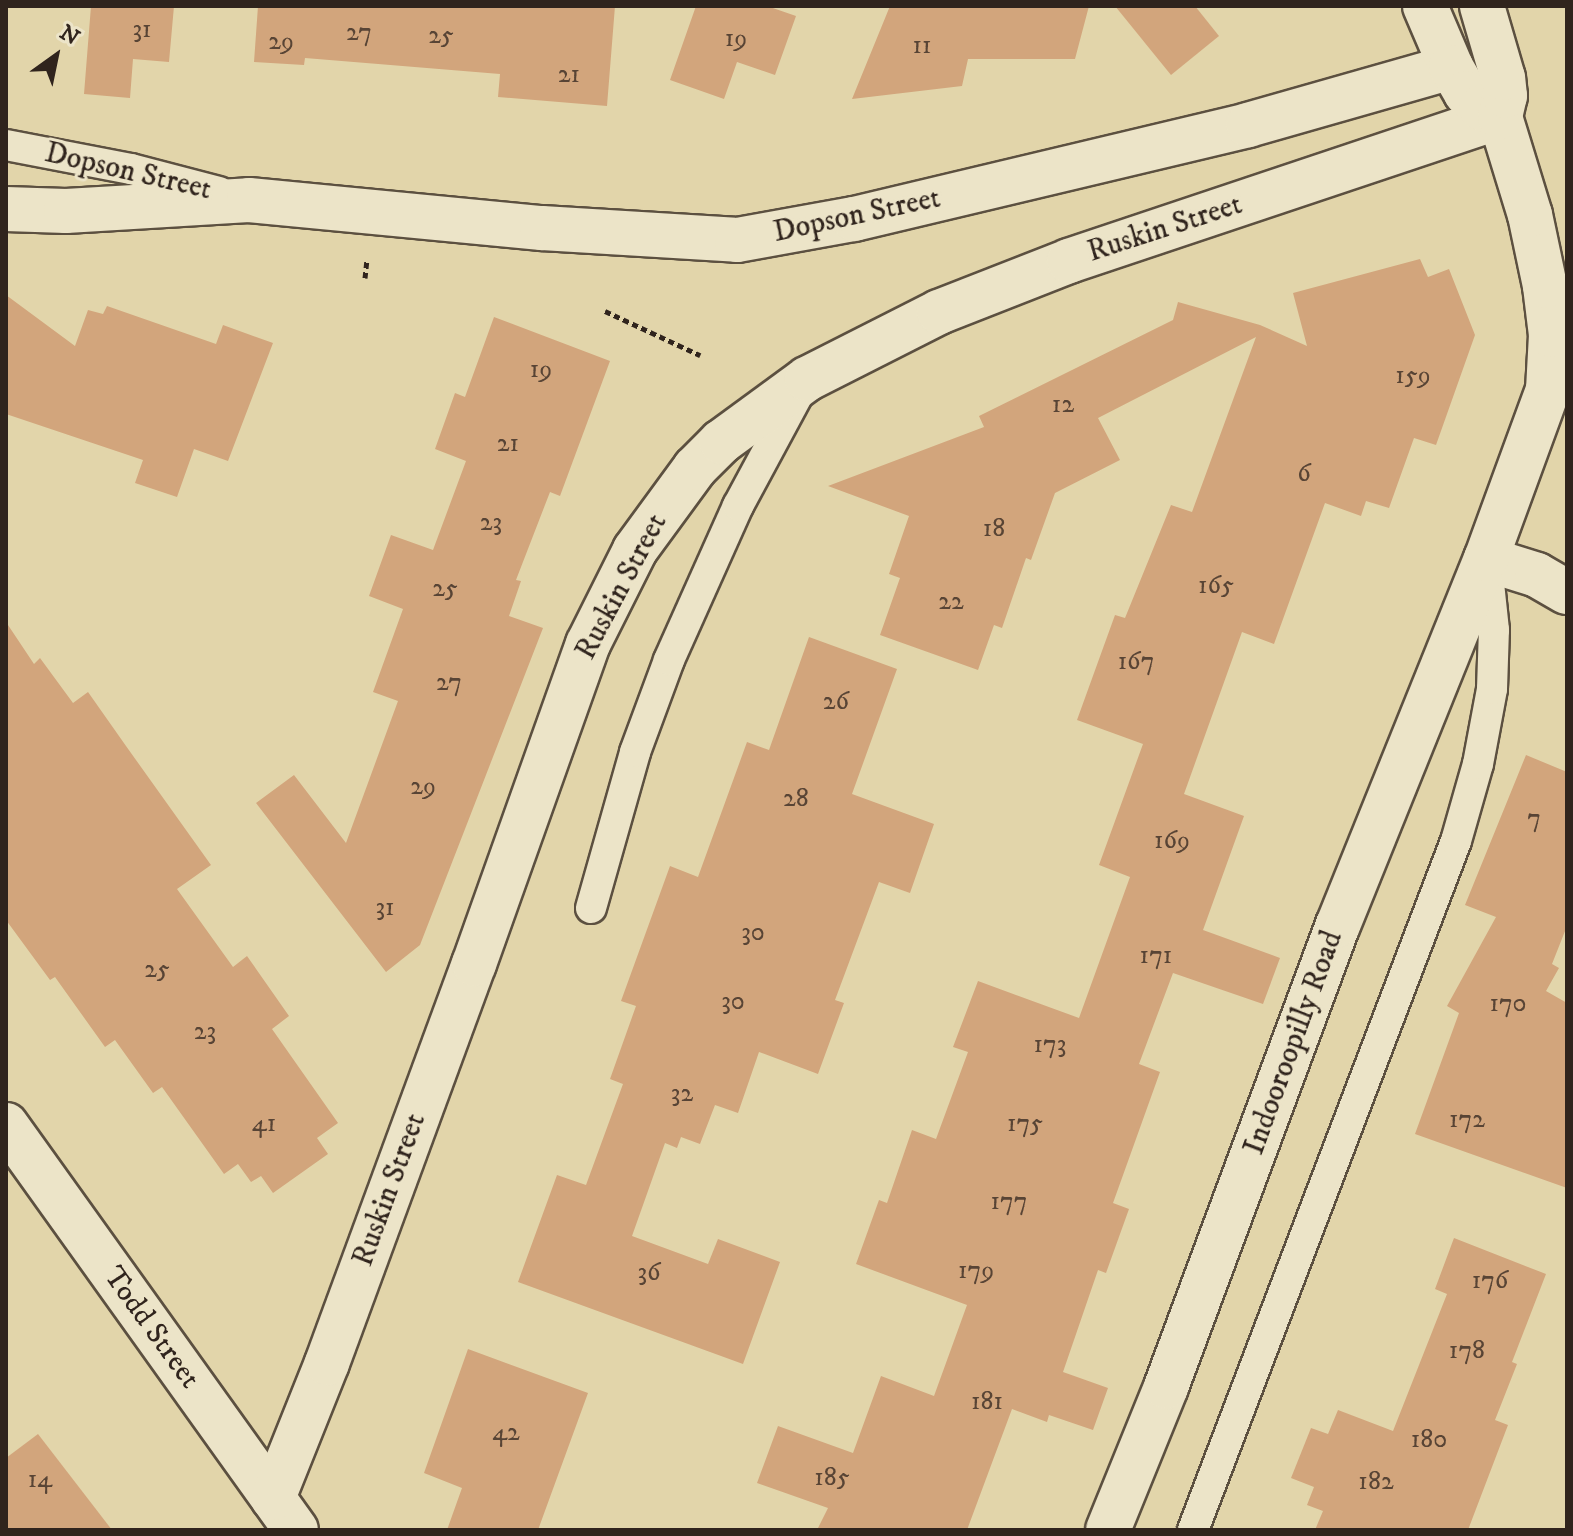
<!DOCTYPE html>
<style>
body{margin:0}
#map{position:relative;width:1573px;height:1536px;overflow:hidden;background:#e2d5aa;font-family:"IM FELL DW Pica",serif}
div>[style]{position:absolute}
.building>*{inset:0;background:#d2a57c}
.path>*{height:5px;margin-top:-2.5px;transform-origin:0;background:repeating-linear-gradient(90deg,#30241d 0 6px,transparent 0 10px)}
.roads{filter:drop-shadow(2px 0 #5c5040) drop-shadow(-2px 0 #5c5040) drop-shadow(0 2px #5c5040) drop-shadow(0 -2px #5c5040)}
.lane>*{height:30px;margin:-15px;padding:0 15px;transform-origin:15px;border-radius:15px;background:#ece4c8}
.street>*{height:44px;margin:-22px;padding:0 22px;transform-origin:22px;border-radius:22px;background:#ece4c8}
.secondary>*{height:44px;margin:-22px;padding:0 22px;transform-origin:22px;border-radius:22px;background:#ece4c8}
span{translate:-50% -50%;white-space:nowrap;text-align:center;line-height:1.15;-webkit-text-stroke:6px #ece4c8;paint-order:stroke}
.number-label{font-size:26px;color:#584435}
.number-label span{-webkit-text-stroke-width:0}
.street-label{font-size:30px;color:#30241d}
.frame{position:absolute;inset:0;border:8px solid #30241d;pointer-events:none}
.north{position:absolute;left:16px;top:16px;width:80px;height:80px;-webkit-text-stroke:6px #ece4c8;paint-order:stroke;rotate:33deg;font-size:22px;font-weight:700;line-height:32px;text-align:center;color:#30241d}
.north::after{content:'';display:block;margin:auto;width:28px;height:36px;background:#30241d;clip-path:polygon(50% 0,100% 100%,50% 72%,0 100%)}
</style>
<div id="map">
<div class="building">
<i style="clip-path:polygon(91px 6px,174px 6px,169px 62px,133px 59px,130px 98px,84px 94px)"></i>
<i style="clip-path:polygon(258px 6px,615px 6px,607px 106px,498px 97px,500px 74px,305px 58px,304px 65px,254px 62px)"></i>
<i style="clip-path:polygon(696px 6px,767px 6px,796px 16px,775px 75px,737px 62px,724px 99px,670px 80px)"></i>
<i style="clip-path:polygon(890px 6px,1089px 6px,1075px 59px,968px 59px,962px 86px,852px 99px)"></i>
<i style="clip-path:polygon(1115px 6px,1195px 6px,1219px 36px,1171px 75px)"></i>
<i style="clip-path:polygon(1420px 259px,1428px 277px,1449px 269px,1475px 335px,1436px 445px,1414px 438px,1389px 508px,1366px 501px,1361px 516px,1325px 503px,1274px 644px,1242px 632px,1184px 794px,1244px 816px,1203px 930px,1280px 958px,1263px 1004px,1173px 973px,1139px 1064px,1160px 1072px,1113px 1203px,1129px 1209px,1106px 1273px,1098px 1270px,1063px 1372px,1108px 1388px,1093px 1430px,1049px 1415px,1047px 1422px,1012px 1409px,967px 1530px,817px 1530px,828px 1508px,757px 1483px,778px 1426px,853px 1453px,881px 1376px,934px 1396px,967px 1305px,856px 1264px,879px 1200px,887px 1203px,912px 1130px,936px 1139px,968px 1052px,953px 1047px,978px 981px,1079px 1018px,1130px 877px,1099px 865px,1143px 744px,1077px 720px,1115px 615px,1125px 618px,1171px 505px,1192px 512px,1256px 337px,1098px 418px,1120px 460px,1055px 493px,1031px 560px,1026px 558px,1002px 628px,994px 625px,978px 670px,880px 635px,900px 578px,889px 574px,909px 516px,828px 486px,984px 427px,979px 416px,1173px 320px,1178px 302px,1260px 325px,1307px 346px,1293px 293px)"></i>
<i style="clip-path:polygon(6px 295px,75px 346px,88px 310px,103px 314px,107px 306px,216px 344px,223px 325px,273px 343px,228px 461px,194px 449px,177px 497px,135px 483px,143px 460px,6px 414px)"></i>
<i style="clip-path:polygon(494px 317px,610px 361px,560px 496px,550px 492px,516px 580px,521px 581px,509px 616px,543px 628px,420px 945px,386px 972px,256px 803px,294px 775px,346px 843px,398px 701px,373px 692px,403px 609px,369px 596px,391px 535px,433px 550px,466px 461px,435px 449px,455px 393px,465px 397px)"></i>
<i style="clip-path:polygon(6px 622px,34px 664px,40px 658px,73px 703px,88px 692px,126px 746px,211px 865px,177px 889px,233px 967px,247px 956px,289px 1016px,272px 1029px,338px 1123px,317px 1138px,328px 1154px,273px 1193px,261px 1176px,251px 1182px,238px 1164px,224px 1174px,162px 1087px,153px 1093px,115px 1040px,105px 1047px,55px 977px,50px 980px,6px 920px)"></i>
<i style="clip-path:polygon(809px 637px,897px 669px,852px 794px,934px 824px,910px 893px,879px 882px,835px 1000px,844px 1003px,818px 1074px,759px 1052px,738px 1113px,715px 1105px,700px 1144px,681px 1137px,677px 1148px,665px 1143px,632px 1236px,708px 1264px,718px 1239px,780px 1262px,743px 1364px,518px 1282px,557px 1175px,586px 1185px,623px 1084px,610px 1079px,636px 1006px,621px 1001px,670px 866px,698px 877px,747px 742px,769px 750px)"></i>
<i style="clip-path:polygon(1526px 755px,1567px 772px,1567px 926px,1552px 964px,1559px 968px,1546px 991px,1567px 1003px,1567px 1188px,1415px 1134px,1459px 1013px,1447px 1006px,1496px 917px,1465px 905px)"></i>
<i style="clip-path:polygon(1454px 1238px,1546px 1274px,1512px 1362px,1517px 1364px,1495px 1420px,1508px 1425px,1468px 1530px,1315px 1530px,1323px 1511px,1307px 1505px,1314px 1487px,1291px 1478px,1311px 1428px,1328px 1434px,1338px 1410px,1393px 1431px,1447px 1294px,1435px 1289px)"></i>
<i style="clip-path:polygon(468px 1349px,588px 1393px,538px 1530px,447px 1530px,462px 1488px,424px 1473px)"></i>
<i style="clip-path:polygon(38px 1434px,112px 1530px,6px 1530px,6px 1458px)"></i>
</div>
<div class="path">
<i style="left:365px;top:278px;width:18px;rotate:-84deg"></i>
<i style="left:605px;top:311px;width:105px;rotate:24.9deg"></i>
</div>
<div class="roads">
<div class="lane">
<i style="left:6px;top:145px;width:127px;rotate:10.9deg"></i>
<i style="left:131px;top:169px;width:91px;rotate:14.6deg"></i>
<i style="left:591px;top:908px;width:162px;rotate:-74.2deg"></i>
<i style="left:635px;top:752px;width:98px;rotate:-69.7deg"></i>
<i style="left:669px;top:660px;width:169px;rotate:-65.9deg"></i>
<i style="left:738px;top:506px;width:131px;rotate:-61.7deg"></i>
<i style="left:1193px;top:1530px;width:737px;rotate:-69.11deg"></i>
<i style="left:1456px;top:841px;width:80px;rotate:-74.1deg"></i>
<i style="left:1478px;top:764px;width:76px;rotate:-79.4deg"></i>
<i style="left:1492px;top:689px;width:59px;rotate:-88.1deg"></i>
<i style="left:1494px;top:630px;width:65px;rotate:-96.1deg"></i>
</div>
<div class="street">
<i style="left:6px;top:209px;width:60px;rotate:1.9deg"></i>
<i style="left:66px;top:211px;width:183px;rotate:-3.4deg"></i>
<i style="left:249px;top:200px;width:294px;rotate:5.5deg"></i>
<i style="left:542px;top:228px;width:195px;rotate:3.5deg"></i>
<i style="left:737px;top:240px;width:119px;rotate:-10.2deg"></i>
<i style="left:854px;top:219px;width:405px;rotate:-13.4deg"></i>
<i style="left:1248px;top:125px;width:211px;rotate:-15.9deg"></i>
<i style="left:1486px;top:559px;width:53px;rotate:17.4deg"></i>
<i style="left:1537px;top:575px;width:34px;rotate:30deg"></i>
<i style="left:6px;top:1125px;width:498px;rotate:54.4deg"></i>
<i style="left:273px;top:1498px;width:145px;rotate:-68.2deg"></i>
<i style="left:327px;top:1363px;width:425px;rotate:-69.8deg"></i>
<i style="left:474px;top:964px;width:340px;rotate:-70.4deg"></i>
<i style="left:588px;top:644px;width:105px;rotate:-63.4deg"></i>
<i style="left:635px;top:550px;width:102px;rotate:-53.8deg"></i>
<i style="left:695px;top:468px;width:37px;rotate:-45deg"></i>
<i style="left:721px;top:442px;width:107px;rotate:-36.2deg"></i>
<i style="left:807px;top:379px;width:148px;rotate:-26.9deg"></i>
<i style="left:939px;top:312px;width:140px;rotate:-21.4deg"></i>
<i style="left:1069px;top:261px;width:454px;rotate:-18.5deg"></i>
</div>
<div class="secondary">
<i style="left:1425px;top:6px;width:66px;rotate:66.9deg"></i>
<i style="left:1451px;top:67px;width:30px;rotate:60deg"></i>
<i style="left:1466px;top:93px;width:21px;rotate:45deg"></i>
<i style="left:1481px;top:108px;width:21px;rotate:25deg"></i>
<i style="left:1108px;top:1530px;width:154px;rotate:-67.9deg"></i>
<i style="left:1166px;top:1387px;width:493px;rotate:-69.6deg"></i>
<i style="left:1338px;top:925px;width:395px;rotate:-68deg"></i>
<i style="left:1486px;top:559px;width:180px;rotate:-69.9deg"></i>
<i style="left:1548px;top:390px;width:55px;rotate:-86.9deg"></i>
<i style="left:1551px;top:335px;width:49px;rotate:-97deg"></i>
<i style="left:1545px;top:286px;width:73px;rotate:-101.9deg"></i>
<i style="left:1530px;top:215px;width:102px;rotate:-107deg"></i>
<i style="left:1500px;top:117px;width:22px;rotate:-77deg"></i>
<i style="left:1505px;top:96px;width:18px;rotate:-96deg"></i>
<i style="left:1503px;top:78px;width:75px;rotate:-106.3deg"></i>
</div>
</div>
<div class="number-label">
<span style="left:142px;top:30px">31</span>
<span style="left:359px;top:33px">27</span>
<span style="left:441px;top:36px">25</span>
<span style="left:736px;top:39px">19</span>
<span style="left:281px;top:42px">29</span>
<span style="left:922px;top:46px">11</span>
<span style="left:569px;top:75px">21</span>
<span style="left:541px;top:370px">19</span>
<span style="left:1413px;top:376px">159</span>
<span style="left:1063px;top:405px">12</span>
<span style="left:508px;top:444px">21</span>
<span style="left:1304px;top:474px">6</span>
<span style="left:491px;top:523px">23</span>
<span style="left:994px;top:529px">18</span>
<span style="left:1216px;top:586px">165</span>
<span style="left:445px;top:589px">25</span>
<span style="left:951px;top:602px">22</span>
<span style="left:1136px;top:662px">167</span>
<span style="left:449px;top:683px">27</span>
<span style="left:836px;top:702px">26</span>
<span style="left:423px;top:787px">29</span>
<span style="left:796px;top:799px">28</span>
<span style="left:1534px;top:819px">7</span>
<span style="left:1172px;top:841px">169</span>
<span style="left:385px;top:908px">31</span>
<span style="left:753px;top:933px">30</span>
<span style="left:1156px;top:956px">171</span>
<span style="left:157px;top:970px">25</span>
<span style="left:733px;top:1002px">30</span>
<span style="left:1508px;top:1004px">170</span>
<span style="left:205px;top:1032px">23</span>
<span style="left:1050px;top:1045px">173</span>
<span style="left:682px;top:1094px">32</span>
<span style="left:1467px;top:1120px">172</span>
<span style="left:264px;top:1124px">41</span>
<span style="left:1025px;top:1124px">175</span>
<span style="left:1009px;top:1202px">177</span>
<span style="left:976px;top:1271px">179</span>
<span style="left:649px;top:1273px">36</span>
<span style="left:1490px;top:1281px">176</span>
<span style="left:1467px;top:1351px">178</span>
<span style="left:987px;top:1402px">181</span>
<span style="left:506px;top:1433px">42</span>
<span style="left:1429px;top:1440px">180</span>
<span style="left:832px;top:1478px">185</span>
<span style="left:40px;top:1480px">14</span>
<span style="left:1376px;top:1482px">182</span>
</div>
<div class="street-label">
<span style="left:128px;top:172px;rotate:13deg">Dopson Street</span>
<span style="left:857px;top:216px;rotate:-12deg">Dopson Street</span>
<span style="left:1165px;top:229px;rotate:-18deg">Ruskin Street</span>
<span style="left:622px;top:587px;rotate:-62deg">Ruskin Street</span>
<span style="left:1294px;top:1043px;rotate:-70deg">Indooroopilly Road</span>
<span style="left:390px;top:1190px;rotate:-70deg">Ruskin Street</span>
<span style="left:151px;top:1328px;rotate:54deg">Todd Street</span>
</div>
<div class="frame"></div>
<div class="north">N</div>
</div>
